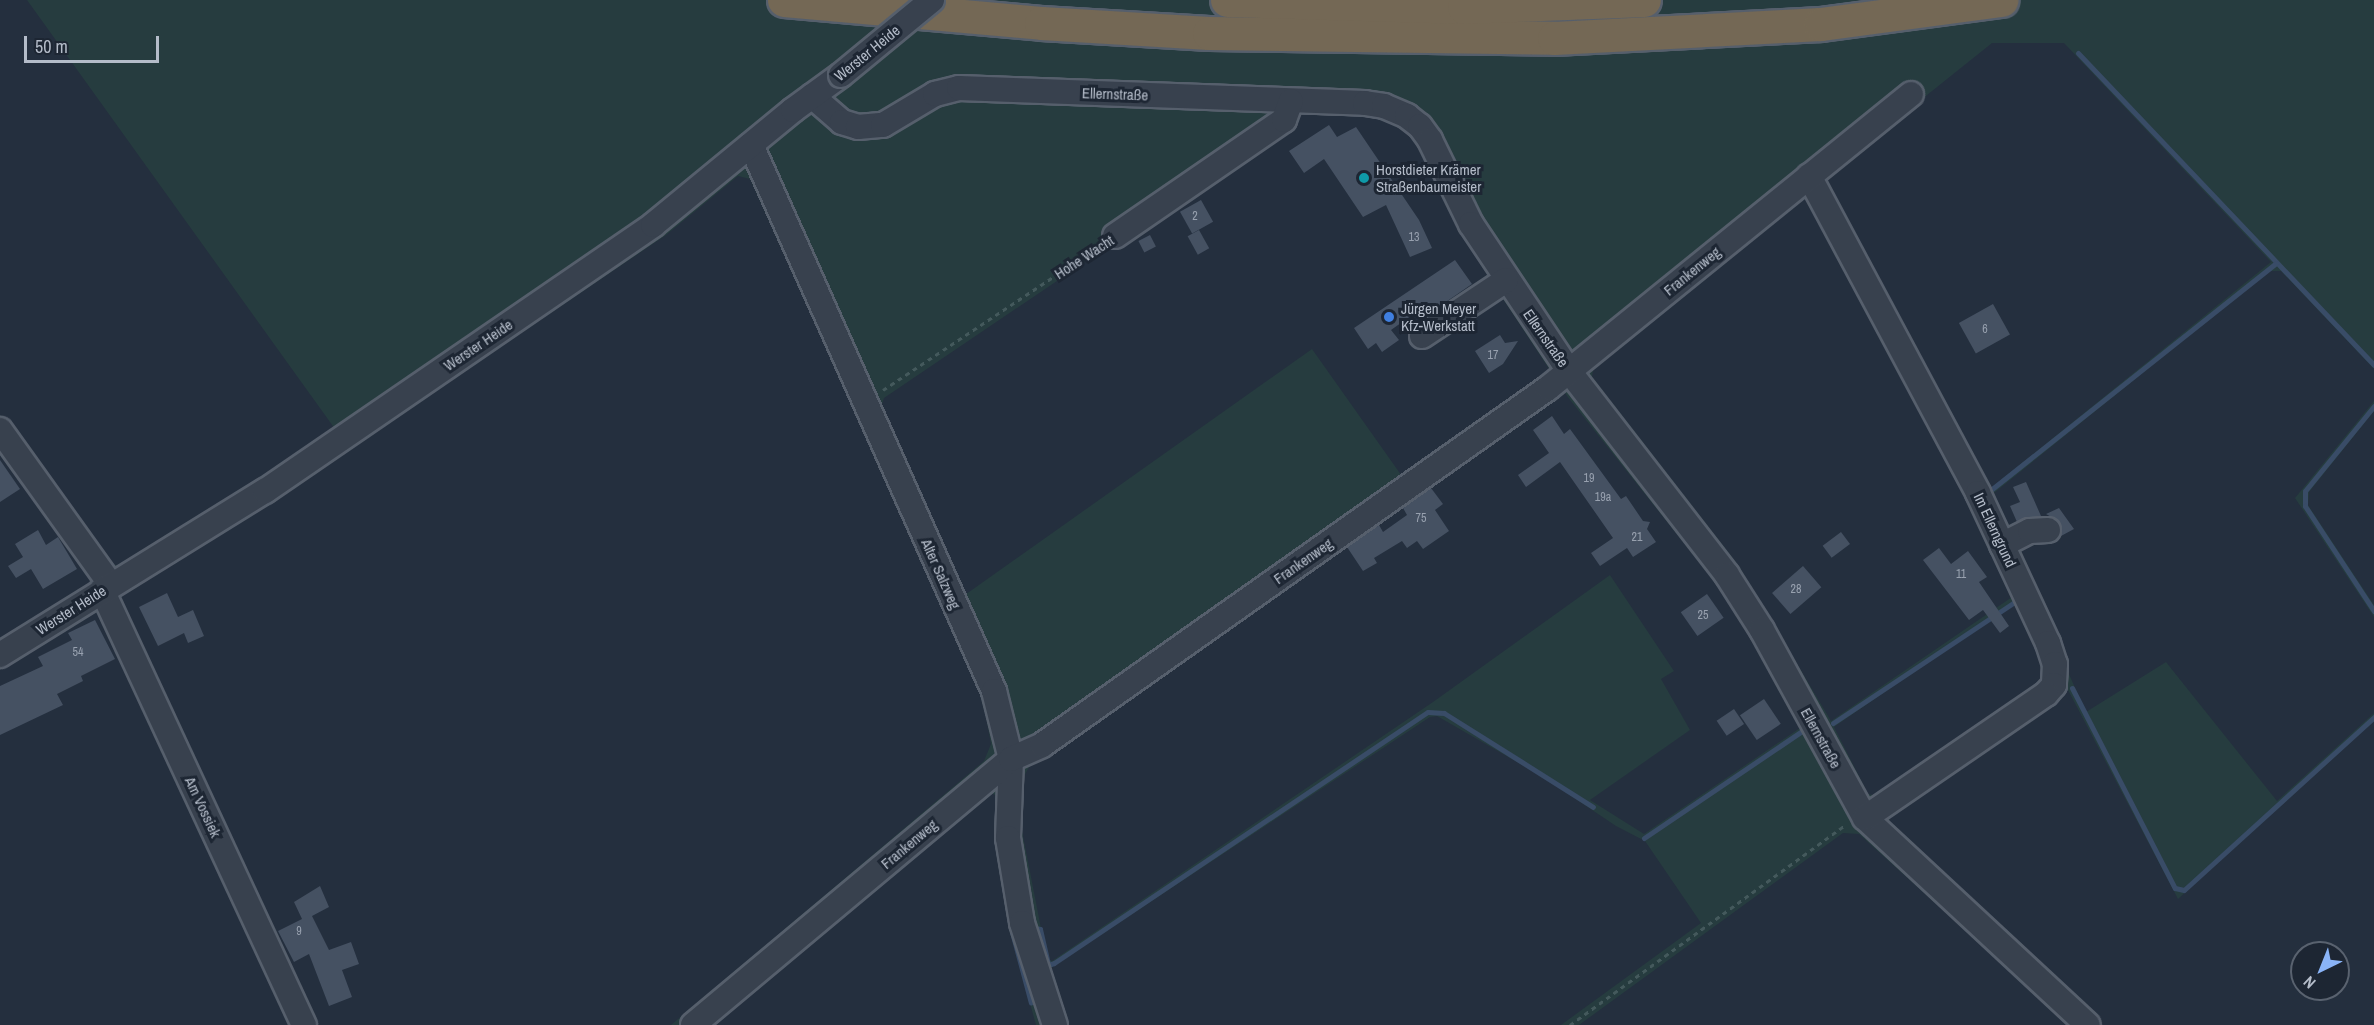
<!DOCTYPE html>
<meta charset="utf-8">
<style>
body{margin:0}
#map{position:relative;width:2374px;height:1025px;overflow:hidden;background:#242f3e;font-family:"Archivo Narrow",sans-serif}
div>[style]{position:absolute}
.green>*{inset:0;background:#263c3f}
.stream>*{height:5px;margin:-2.5px;padding:0 2.5px;transform-origin:2.5px;border-radius:2.5px;background:#394c67}
.building>*{inset:0;background:#455162;transform-origin:0 0}
.path>*{height:3px;margin-top:-1.5px;transform-origin:0;background:repeating-linear-gradient(90deg,#44595c 0 4.5px,transparent 0 9px)}
.roads{filter:drop-shadow(2px 0 #565f6c) drop-shadow(-2px 0 #565f6c) drop-shadow(0 2px #565f6c) drop-shadow(0 -2px #565f6c)}
.minor>*{height:24px;margin:-12px;padding:0 12px;transform-origin:12px;border-radius:12px;background:#38414e}
.highway>*{height:33px;margin:-16.5px;padding:0 16.5px;transform-origin:16.5px;border-radius:16.5px;background:#746855}
.bridges{filter:drop-shadow(2px 0 #565f6c) drop-shadow(-2px 0 #565f6c) drop-shadow(0 2px #565f6c) drop-shadow(0 -2px #565f6c)}
.minor-bridge>*{height:24px;margin:-12px;padding:0 12px;transform-origin:12px;border-radius:12px;background:#38414e}
.dots>*{width:16px;height:16px;translate:-50% -50%;box-sizing:border-box;border:3px solid #1d2633;border-radius:50%}
span{translate:-50% -50%;white-space:nowrap;text-align:center;line-height:1.15;-webkit-text-stroke:6px #1d2633;paint-order:stroke}
.number-label{font-size:12px;color:#98a1af}
.number-label span{-webkit-text-stroke-width:0}
.street-label{font-size:15px;color:#b4bcc9}
.poi-label{font-size:15px;color:#b4bcc9}
.left{translate:0 -50%;text-align:left}
.north{position:absolute;left:2290px;top:941px;width:60px;height:60px;box-sizing:border-box;background:#1d2633;border:2px solid #59626f;border-radius:50%;rotate:223deg;font-size:16px;font-weight:700;line-height:24px;text-align:center;color:#b4bcc9}
.north::after{content:'';display:block;margin:auto;width:21px;height:27px;background:#8ab4f8;clip-path:polygon(50% 0,100% 100%,50% 72%,0 100%)}
.scale{position:absolute;left:24px;top:36px;width:135px;height:27px;box-sizing:border-box;border:3px solid #b4bcc9;border-top:0;padding-left:8px;font-size:18px;line-height:21px;white-space:nowrap;color:#b4bcc9;-webkit-text-stroke:4px #1d2633;paint-order:stroke}
</style>
<div id="map">
<div class="green">
<i style="clip-path:polygon(evenodd,27px 0,2374px 0,2374px 369px,2281px 271px,2269px 271px,1989px 497px,2086px 712px,2166px 662px,2277px 801px,2374px 713px,2374px 721px,2178px 899px,2067px 688px,1891px 811px,1888px 826px,2073px 1000px,2059px 1015px,1859px 834px,1843px 833px,1579px 1025px,1561px 1025px,1701px 923px,1645px 841px,1616px 826px,1543px 777px,1437px 716px,1430px 717px,1049px 969px,1064px 1025px,1036px 1025px,1011px 935px,996px 829px,997px 796px,987px 791px,709px 1025px,671px 1025px,984px 761px,991px 744px,982px 695px,750px 179px,738px 176px,666px 235px,272px 501px,123px 594px,89px 573px,0 449px,0 415px,106px 563px,121px 566px,335px 429px,27px 0,1992px 43px,2064px 43px,2271px 262px,1986px 492px,1825px 191px,1826px 176px,1992px 43px,27px 0,1294px 92px,1441px 136px,1486px 230px,1467px 242px,1493px 284px,1567px 396px,1715px 582px,1755px 643px,1800px 728px,1644px 834px,1590px 800px,1690px 730px,1661px 679px,1674px 671px,1610px 575px,1433px 702px,1052px 961px,1047px 959px,1022px 831px,1024px 776px,1033px 760px,1404px 479px,1312px 349px,962px 597px,879px 414px,884px 398px,1255px 147px,1294px 92px,27px 0,1799px 198px,1812px 200px,1973px 499px,2015px 595px,1831px 721px,1738px 565px,1592px 377px,1594px 363px,1799px 198px,27px 0,2018px 600px,2049px 669px,2044px 685px,1883px 797px,1868px 794px,1834px 727px,2018px 600px)"></i>
<i style="clip-path:polygon(2374px 401px,2374px 411px,2309px 492px,2308px 505px,2374px 605px,2374px 617px,2295px 498px)"></i>
</div>
<div class="stream">
<i style="left:2078px;top:53px;width:430px;rotate:46.5deg"></i>
<i style="left:2374px;top:406px;width:109px;rotate:129.1deg"></i>
<i style="left:2305px;top:491px;width:15px;rotate:90deg"></i>
<i style="left:2305px;top:506px;width:126px;rotate:56.7deg"></i>
<i style="left:1992px;top:489px;width:363px;rotate:-38.5deg"></i>
<i style="left:2072px;top:688px;width:225px;rotate:62.8deg"></i>
<i style="left:2175px;top:888px;width:9px;rotate:13deg"></i>
<i style="left:2184px;top:890px;width:257px;rotate:-42.3deg"></i>
<i style="left:1833px;top:723px;width:224px;rotate:-33.7deg"></i>
<i style="left:1644px;top:838px;width:191px;rotate:-34.1deg"></i>
<i style="left:1000px;top:861px;width:72px;rotate:80.4deg"></i>
<i style="left:1012px;top:932px;width:73px;rotate:75deg"></i>
<i style="left:1035px;top:928px;width:5px;rotate:11deg"></i>
<i style="left:1040px;top:929px;width:37px;rotate:77deg"></i>
<i style="left:1048px;top:965px;width:6px;rotate:-18deg"></i>
<i style="left:1054px;top:963px;width:450px;rotate:-33.9deg"></i>
<i style="left:1428px;top:712px;width:16px;rotate:4deg"></i>
<i style="left:1444px;top:713px;width:176px;rotate:32.2deg"></i>
</div>
<div class="building">
<i style="clip-path:polygon(1329px 125px,1337px 137px,1356px 127px,1419px 220px,1432px 248px,1410px 257px,1386px 205px,1363px 217px,1324px 159px,1304px 173px,1289px 151px)"></i>
<i style="left:1201px;top:200px;width:25px;height:24px;rotate:61deg"></i>
<i style="left:1199px;top:230px;width:21px;height:13px;rotate:61deg"></i>
<i style="left:1150px;top:235px;width:13px;height:13px;rotate:63deg"></i>
<i style="clip-path:polygon(1455px 260px,1472px 284px,1427px 315px,1422px 308px,1391px 330px,1399px 340px,1382px 352px,1376px 343px,1368px 349px,1354px 328px)"></i>
<i style="left:1993px;top:304px;width:35px;height:39px;rotate:61deg"></i>
<i style="clip-path:polygon(1500px 335px,1505px 343px,1518px 341px,1503px 364px,1489px 373px,1475px 351px)"></i>
<i style="clip-path:polygon(1552px 416px,1564px 434px,1570px 429px,1621px 499px,1626px 496px,1643px 521px,1650px 522px,1647px 529px,1656px 542px,1633px 557px,1627px 548px,1600px 566px,1591px 553px,1613px 538px,1560px 462px,1526px 487px,1518px 475px,1549px 453px,1533px 430px)"></i>
<i style="clip-path:polygon(0 460px,20px 489px,0 502px)"></i>
<i style="clip-path:polygon(2026px 482px,2041px 516px,2017px 522px,2010px 506px,2020px 502px,2013px 487px)"></i>
<i style="clip-path:polygon(1431px 488px,1443px 504px,1435px 510px,1449px 531px,1423px 549px,1417px 541px,1407px 548px,1402px 541px,1374px 558px,1377px 563px,1363px 571px,1347px 547px,1379px 525px,1383px 532px,1407px 515px,1403px 508px)"></i>
<i style="clip-path:polygon(2059px 508px,2074px 529px,2061px 536px,2060px 522px,2046px 514px)"></i>
<i style="clip-path:polygon(38px 530px,46px 545px,58px 537px,77px 569px,43px 589px,31px 569px,16px 578px,8px 566px,23px 557px,15px 544px)"></i>
<i style="left:1841px;top:532px;width:15px;height:23px;rotate:53deg"></i>
<i style="clip-path:polygon(1939px 548px,1951px 564px,1968px 551px,1987px 577px,1979px 582px,2009px 626px,2000px 633px,1983px 610px,1969px 620px,1923px 560px)"></i>
<i style="left:1803px;top:566px;width:28px;height:41px;rotate:49deg"></i>
<i style="clip-path:polygon(167px 593px,178px 617px,193px 610px,204px 636px,188px 643px,184px 633px,158px 646px,139px 607px)"></i>
<i style="left:1707px;top:594px;width:29px;height:32px;rotate:55deg"></i>
<i style="clip-path:polygon(95px 620px,115px 659px,81px 676px,83px 681px,57px 694px,63px 705px,0 735px,0 686px,43px 666px,38px 657px,72px 640px,68px 633px)"></i>
<i style="left:1764px;top:699px;width:30px;height:29px;rotate:56deg"></i>
<i style="left:1734px;top:709px;width:18px;height:21px;rotate:56deg"></i>
<i style="clip-path:polygon(320px 886px,329px 907px,312px 916px,329px 950px,351px 942px,359px 964px,342px 970px,352px 997px,329px 1006px,309px 954px,294px 962px,278px 931px,302px 919px,294px 902px)"></i>
</div>
<div class="path">
<i style="left:883px;top:390px;width:260px;rotate:-33.6deg"></i>
<i style="left:1570px;top:1025px;width:340px;rotate:-36deg"></i>
</div>
<div class="roads">
<div class="minor">
<i style="left:812px;top:96px;width:40px;rotate:41deg"></i>
<i style="left:842px;top:122px;width:17px;rotate:17deg"></i>
<i style="left:858px;top:127px;width:25px;rotate:-5deg"></i>
<i style="left:883px;top:125px;width:61px;rotate:-30.8deg"></i>
<i style="left:935px;top:94px;width:25px;rotate:-14deg"></i>
<i style="left:959px;top:88px;width:406px;rotate:2.1deg"></i>
<i style="left:1365px;top:103px;width:19px;rotate:9deg"></i>
<i style="left:1384px;top:106px;width:25px;rotate:23deg"></i>
<i style="left:1407px;top:116px;width:16px;rotate:38deg"></i>
<i style="left:1420px;top:126px;width:17px;rotate:54deg"></i>
<i style="left:1430px;top:140px;width:93px;rotate:64deg"></i>
<i style="left:1471px;top:224px;width:177px;rotate:56.3deg"></i>
<i style="left:1569px;top:371px;width:258px;rotate:52.2deg"></i>
<i style="left:1727px;top:575px;width:65px;rotate:57.5deg"></i>
<i style="left:1762px;top:630px;width:214px;rotate:61.3deg"></i>
<i style="left:1865px;top:818px;width:304px;rotate:42.9deg"></i>
<i style="left:751px;top:145px;width:598px;rotate:66.01deg"></i>
<i style="left:994px;top:691px;width:70px;rotate:76deg"></i>
<i style="left:1011px;top:759px;width:79px;rotate:92.2deg"></i>
<i style="left:1008px;top:838px;width:86px;rotate:80.6deg"></i>
<i style="left:1022px;top:923px;width:107px;rotate:72.1deg"></i>
<i style="left:1809px;top:176px;width:359px;rotate:61.9deg"></i>
<i style="left:1978px;top:493px;width:166px;rotate:65deg"></i>
<i style="left:2048px;top:643px;width:22px;rotate:72deg"></i>
<i style="left:2055px;top:664px;width:21px;rotate:93deg"></i>
<i style="left:2054px;top:685px;width:12px;rotate:132deg"></i>
<i style="left:2046px;top:694px;width:219px;rotate:145.6deg"></i>
<i style="left:1115px;top:236px;width:205px;rotate:-34.5deg"></i>
<i style="left:1284px;top:120px;width:20px;rotate:-70deg"></i>
<i style="left:1422px;top:336px;width:101px;rotate:-33.7deg"></i>
<i style="left:0;top:430px;width:191px;rotate:54.4deg"></i>
<i style="left:2002px;top:545px;width:31px;rotate:-27deg"></i>
<i style="left:2030px;top:531px;width:18px;rotate:-3deg"></i>
<i style="left:102px;top:590px;width:480px;rotate:65.1deg"></i>
<i style="left:0;top:655px;width:312px;rotate:-31.8deg"></i>
<i style="left:265px;top:491px;width:470px;rotate:-34.4deg"></i>
<i style="left:653px;top:225px;width:181px;rotate:-39.4deg"></i>
<i style="left:793px;top:110px;width:59px;rotate:-36.1deg"></i>
<i style="left:693px;top:1025px;width:415px;rotate:-39.9deg"></i>
<i style="left:1011px;top:759px;width:34px;rotate:-24deg"></i>
<i style="left:1042px;top:745px;width:619px;rotate:-35.2deg"></i>
<i style="left:1548px;top:388px;width:467px;rotate:-39deg"></i>
</div>
<div class="highway">
<i style="left:784px;top:0;width:258px;rotate:5.1deg"></i>
<i style="left:1041px;top:23px;width:168px;rotate:3.4deg"></i>
<i style="left:1209px;top:33px;width:345px;rotate:0.8deg"></i>
<i style="left:1554px;top:38px;width:267px;rotate:-3deg"></i>
<i style="left:1821px;top:24px;width:182px;rotate:-7.6deg"></i>
<i style="left:1227px;top:0;width:237px;rotate:1.7deg"></i>
<i style="left:1464px;top:7px;width:180px;rotate:-2.2deg"></i>
</div>
</div>
<div class="bridges">
<div class="minor-bridge">
<i style="left:841px;top:75px;width:118px;rotate:-39.5deg"></i>
</div>
</div>
<div class="dots">
<i style="left:1364px;top:178px;background:#0f9aa8"></i>
<i style="left:1389px;top:317px;background:#3f7fe0"></i>
</div>
<div class="number-label">
<span style="left:1195px;top:217px">2</span>
<span style="left:1414px;top:238px">13</span>
<span style="left:1985px;top:330px">6</span>
<span style="left:1493px;top:356px">17</span>
<span style="left:1589px;top:479px">19</span>
<span style="left:1603px;top:498px">19a</span>
<span style="left:1421px;top:519px">75</span>
<span style="left:1637px;top:538px">21</span>
<span style="left:1961px;top:575px">11</span>
<span style="left:1796px;top:590px">28</span>
<span style="left:1703px;top:616px">25</span>
<span style="left:78px;top:653px">54</span>
<span style="left:299px;top:932px">9</span>
</div>
<div class="street-label">
<span style="left:867px;top:53px;rotate:-39deg">Werster Heide</span>
<span style="left:1115px;top:94px;rotate:2deg">Ellernstraße</span>
<span style="left:1084px;top:257px;rotate:-33deg">Hohe Wacht</span>
<span style="left:1692px;top:271px;rotate:-39deg">Frankenweg</span>
<span style="left:1546px;top:338px;rotate:55deg">Ellernstraße</span>
<span style="left:478px;top:345px;rotate:-34deg">Werster Heide</span>
<span style="left:1995px;top:530px;rotate:65deg">Im Ellerngrund</span>
<span style="left:1303px;top:561px;rotate:-35deg">Frankenweg</span>
<span style="left:941px;top:574px;rotate:66deg">Alter Salzweg</span>
<span style="left:71px;top:610px;rotate:-32deg">Werster Heide</span>
<span style="left:1821px;top:738px;rotate:61deg">Ellernstraße</span>
<span style="left:203px;top:807px;rotate:65deg">Am Vossiek</span>
<span style="left:909px;top:844px;rotate:-40deg">Frankenweg</span>
</div>
<div class="poi-label">
<span class="left" style="left:1376px;top:178px">Horstdieter Krämer<br>Straßenbaumeister</span>
<span class="left" style="left:1401px;top:317px">Jürgen Meyer<br>Kfz-Werkstatt</span>
</div>
<div class="north">N</div>
<div class="scale">50 m</div>
</div>
